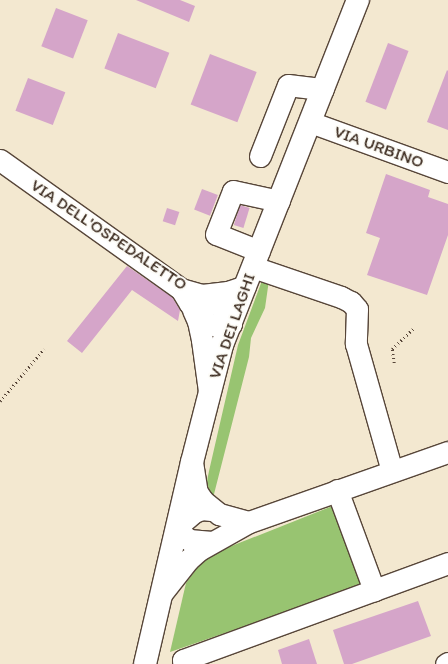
<!DOCTYPE html>
<style>
body{margin:0}
#map{position:relative;width:448px;height:664px;overflow:hidden;background:#f3e8d0;font-family:Itim,sans-serif}
div>[style]{position:absolute}
.green>*{inset:0;background:#98c471}
.building>*{inset:0;background:#d5a5c9;transform-origin:0 0}
.path>*{height:2.5px;margin-top:-1.25px;transform-origin:0;background:repeating-linear-gradient(90deg,#574639 0 1px,transparent 0 4px)}
.roads{filter:drop-shadow(1px 0 #574639) drop-shadow(-1px 0 #574639) drop-shadow(0 1px #574639) drop-shadow(0 -1px #574639)}
.minor>*{height:21px;margin:-10.5px;padding:0 10.5px;transform-origin:10.5px;border-radius:10.5px;background:#fff}
.major>*{height:22px;margin:-11px;padding:0 11px;transform-origin:11px;border-radius:11px;background:#fff}
span{translate:-50% -50%;white-space:nowrap;text-align:center;line-height:1.15;-webkit-text-stroke:4px #fdfcf7;paint-order:stroke}
.street-label{font-size:17px;color:#3b2a1e}
</style>
<div id="map">
<div class="green">
<i style="clip-path:polygon(263px 278px,269px 280px,265px 308px,251px 338px,249px 357px,213px 498px,209px 491px,207px 481px,209px 471px,238px 345px)"></i>
<i style="clip-path:polygon(335px 505px,363px 585px,170px 652px,186px 583px,197px 568px,214px 553px)"></i>
</div>
<div class="building">
<i style="clip-path:polygon(136px 0,180px 0,195px 6px,189px 22px)"></i>
<i style="left:56px;top:8px;width:34px;height:41px;rotate:21deg"></i>
<i style="left:118px;top:33px;width:55px;height:38px;rotate:21deg"></i>
<i style="left:388px;top:43px;width:22px;height:63px;rotate:21deg"></i>
<i style="left:210px;top:54px;width:50px;height:54px;rotate:21deg"></i>
<i style="clip-path:polygon(447px 70px,448px 71px,448px 130px,427px 122px)"></i>
<i style="left:28px;top:78px;width:40px;height:35px;rotate:21deg"></i>
<i style="clip-path:polygon(386px 174px,430px 190px,428px 197px,448px 204px,448px 235px,427px 295px,367px 275px,380px 238px,366px 233px)"></i>
<i style="left:202px;top:189px;width:17px;height:22px;rotate:21deg"></i>
<i style="left:240px;top:205px;width:10px;height:21px;rotate:17deg"></i>
<i style="left:167px;top:208px;width:13px;height:14px;rotate:18deg"></i>
<i style="clip-path:polygon(127px 266px,172px 297px,180px 310px,178px 321px,132px 290px,82px 353px,67px 341px)"></i>
<i style="clip-path:polygon(418px 601px,431px 636px,352px 664px,344px 664px,333px 630px)"></i>
<i style="clip-path:polygon(309px 639px,317px 664px,282px 664px,278px 650px)"></i>
</div>
<div class="path">
<i style="left:394px;top:363px;width:14px;rotate:-98deg"></i>
<i style="left:392px;top:349px;width:30px;rotate:-44deg"></i>
<i style="left:0;top:401px;width:68px;rotate:-49.8deg"></i>
</div>
<div class="roads">
<div class="minor">
<i style="left:310px;top:122px;width:147px;rotate:19.9deg"></i>
<i style="left:260px;top:156px;width:76px;rotate:-68.5deg"></i>
<i style="left:288px;top:85px;width:35px;rotate:7deg"></i>
<i style="left:0;top:160px;width:222px;rotate:35.5deg"></i>
<i style="left:181px;top:289px;width:22px;rotate:16deg"></i>
<i style="left:202px;top:295px;width:26px;rotate:-7deg"></i>
<i style="left:228px;top:292px;width:18px;rotate:-19deg"></i>
<i style="left:259px;top:251px;width:46px;rotate:-158.4deg"></i>
<i style="left:216px;top:234px;width:46px;rotate:-68.4deg"></i>
<i style="left:233px;top:191px;width:47px;rotate:12.3deg"></i>
<i style="left:253px;top:267px;width:93px;rotate:18.8deg"></i>
<i style="left:341px;top:297px;width:11px;rotate:27deg"></i>
<i style="left:351px;top:302px;width:9px;rotate:49deg"></i>
<i style="left:357px;top:309px;width:35px;rotate:92deg"></i>
<i style="left:356px;top:344px;width:132px;rotate:74.2deg"></i>
<i style="left:181px;top:289px;width:17px;rotate:59deg"></i>
<i style="left:190px;top:304px;width:27px;rotate:48deg"></i>
<i style="left:208px;top:324px;width:10px;rotate:11deg"></i>
<i style="left:218px;top:326px;width:13px;rotate:-9deg"></i>
<i style="left:231px;top:324px;width:8px;rotate:-104deg"></i>
<i style="left:229px;top:316px;width:12px;rotate:-132deg"></i>
<i style="left:221px;top:307px;width:22px;rotate:-148deg"></i>
<i style="left:193px;top:310px;width:12px;rotate:66deg"></i>
<i style="left:198px;top:321px;width:19px;rotate:78deg"></i>
<i style="left:202px;top:340px;width:51px;rotate:82.2deg"></i>
<i style="left:192px;top:462px;width:30px;rotate:81deg"></i>
<i style="left:197px;top:492px;width:11px;rotate:56deg"></i>
<i style="left:203px;top:501px;width:21px;rotate:39deg"></i>
<i style="left:219px;top:514px;width:31px;rotate:15deg"></i>
<i style="left:337px;top:490px;width:107px;rotate:69.7deg"></i>
<i style="left:211px;top:510px;width:9px;rotate:-174deg"></i>
<i style="left:202px;top:509px;width:9px;rotate:159deg"></i>
<i style="left:194px;top:512px;width:20px;rotate:139deg"></i>
<i style="left:179px;top:525px;width:9px;rotate:72deg"></i>
<i style="left:182px;top:534px;width:9px;rotate:41deg"></i>
<i style="left:189px;top:540px;width:23px;rotate:5deg"></i>
<i style="left:162px;top:593px;width:42px;rotate:-51.8deg"></i>
<i style="left:188px;top:560px;width:15px;rotate:-42deg"></i>
<i style="left:199px;top:550px;width:57px;rotate:-29.2deg"></i>
<i style="left:249px;top:522px;width:211px;rotate:-19.4deg"></i>
<i style="left:184px;top:664px;width:4px;rotate:-104deg"></i>
<i style="left:183px;top:660px;width:282px;rotate:-20.1deg"></i>
<i style="left:446px;top:664px;width:2px;rotate:-27deg"></i>
</div>
<div class="major">
<i style="left:145px;top:664px;width:207px;rotate:-76.9deg"></i>
<i style="left:192px;top:462px;width:121px;rotate:-75.6deg"></i>
<i style="left:222px;top:345px;width:371px;rotate:-68.5deg"></i>
</div>
</div>
<div class="street-label">
<span style="left:379px;top:147px;rotate:20deg">VIA URBINO</span>
<span style="left:109px;top:235px;rotate:34deg">VIA DELL'OSPEDALETTO</span>
<span style="left:232px;top:326px;rotate:-71deg">VIA DEI LAGHI</span>
</div>
</div>
